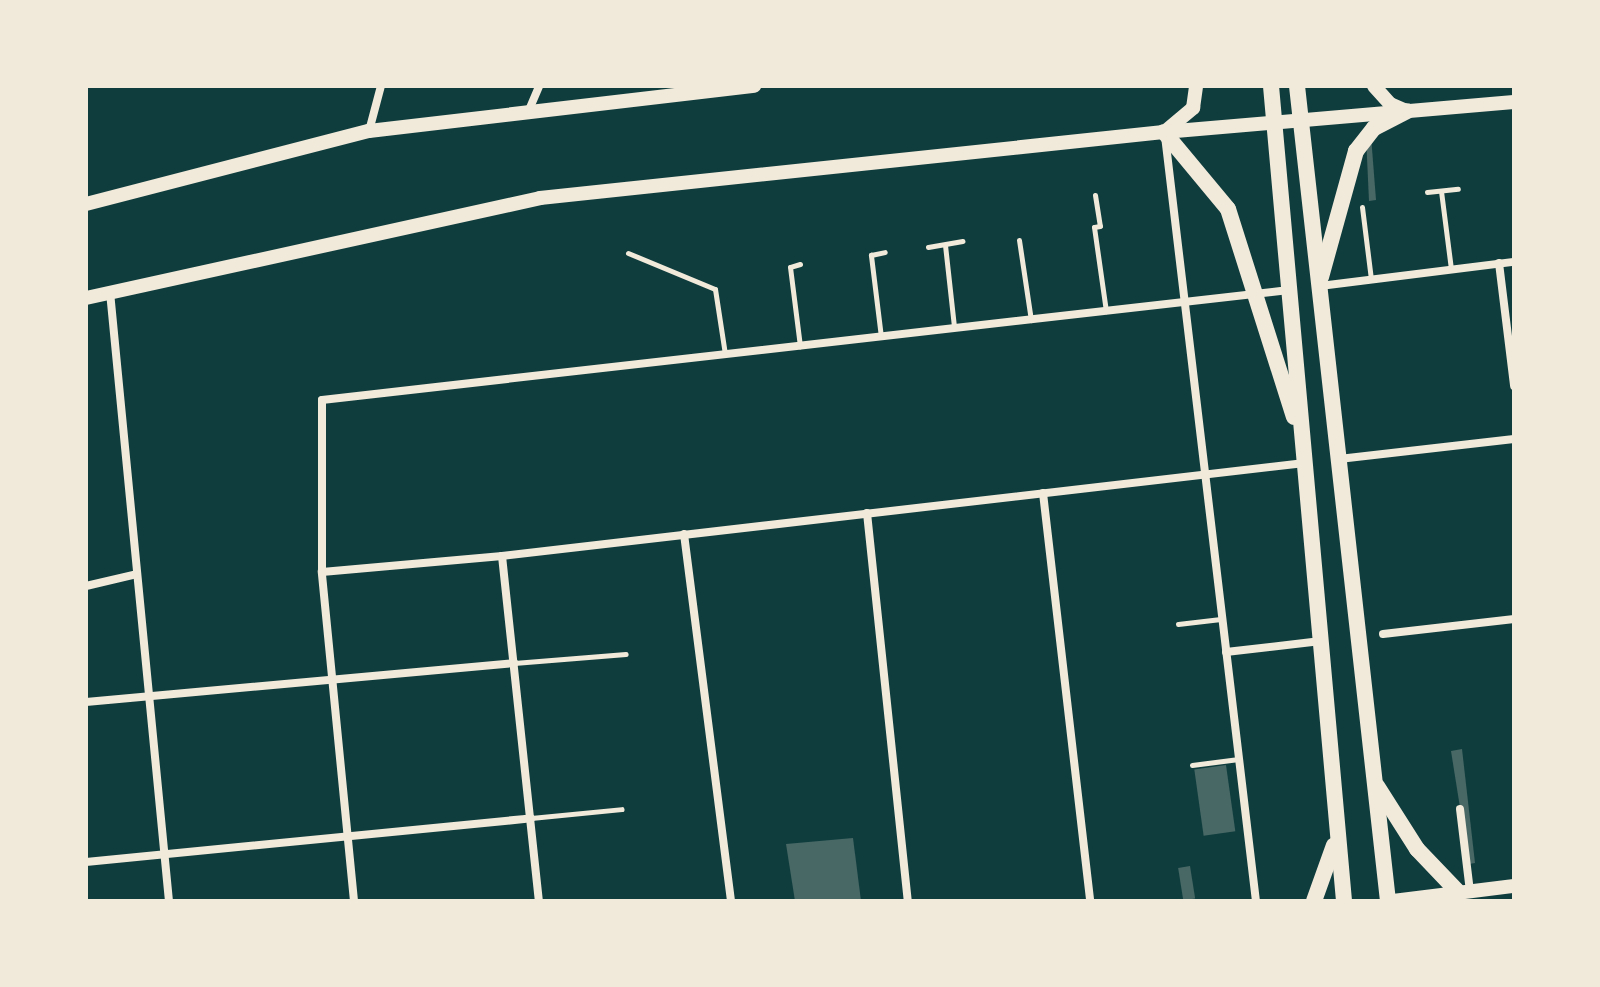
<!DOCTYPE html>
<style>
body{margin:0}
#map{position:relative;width:1600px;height:987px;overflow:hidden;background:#0f3d3e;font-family:"Varela Round",sans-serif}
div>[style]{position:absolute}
.building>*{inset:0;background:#486865;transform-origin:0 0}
.service>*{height:5px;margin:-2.5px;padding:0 2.5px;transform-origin:2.5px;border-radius:2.5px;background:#f1e9da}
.minor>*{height:8px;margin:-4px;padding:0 4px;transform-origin:4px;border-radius:4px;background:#f1e9da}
.tertiary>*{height:14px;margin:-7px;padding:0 7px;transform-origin:7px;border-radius:7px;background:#f1e9da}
.secondary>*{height:14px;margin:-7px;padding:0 7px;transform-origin:7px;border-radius:7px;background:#f1e9da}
.primary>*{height:16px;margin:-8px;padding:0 8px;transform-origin:8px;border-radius:8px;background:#f1e9da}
span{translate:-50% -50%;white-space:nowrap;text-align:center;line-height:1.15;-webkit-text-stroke:8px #f1e9da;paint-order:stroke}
.frame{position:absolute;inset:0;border:88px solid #f1e9da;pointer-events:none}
</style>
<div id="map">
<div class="building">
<i style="clip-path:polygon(1366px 136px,1371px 136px,1376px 200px,1369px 201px)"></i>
<i style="clip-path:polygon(1462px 749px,1475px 863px,1469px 864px,1451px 751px)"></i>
<i style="left:1226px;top:765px;width:67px;height:32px;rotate:82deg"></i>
<i style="clip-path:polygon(853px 838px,861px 901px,795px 901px,786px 844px)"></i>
<i style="left:1190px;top:866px;width:33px;height:12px;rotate:81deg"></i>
</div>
<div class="service">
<i style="left:1441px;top:191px;width:79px;rotate:82.7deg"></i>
<i style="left:1427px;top:192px;width:31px;rotate:-6deg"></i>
<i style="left:1095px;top:195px;width:31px;rotate:81deg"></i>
<i style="left:1100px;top:226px;width:6px;rotate:171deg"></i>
<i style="left:1094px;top:227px;width:85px;rotate:81.9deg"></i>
<i style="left:1362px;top:207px;width:73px;rotate:82.9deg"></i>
<i style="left:1019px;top:240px;width:81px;rotate:81.5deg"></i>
<i style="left:945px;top:245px;width:82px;rotate:83.7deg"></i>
<i style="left:928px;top:247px;width:35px;rotate:-10deg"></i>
<i style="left:628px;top:253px;width:94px;rotate:22.5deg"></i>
<i style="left:715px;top:289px;width:66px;rotate:81.3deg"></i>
<i style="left:800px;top:264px;width:10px;rotate:163deg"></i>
<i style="left:790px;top:267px;width:80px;rotate:82.8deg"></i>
<i style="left:881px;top:337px;width:83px;rotate:-97deg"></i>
<i style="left:871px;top:255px;width:14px;rotate:-12deg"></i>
<i style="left:1178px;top:624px;width:43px;rotate:-6.6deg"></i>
<i style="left:514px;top:663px;width:112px;rotate:-4.6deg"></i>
<i style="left:1192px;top:765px;width:47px;rotate:-7.3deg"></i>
<i style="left:531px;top:818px;width:91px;rotate:-5.6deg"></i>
</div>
<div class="minor">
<i style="left:529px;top:110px;width:26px;rotate:-67deg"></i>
<i style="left:369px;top:131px;width:47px;rotate:-75.1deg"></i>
<i style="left:1165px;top:136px;width:770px;rotate:83.22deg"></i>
<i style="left:1499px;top:263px;width:124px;rotate:83deg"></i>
<i style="left:1320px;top:286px;width:195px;rotate:-7.1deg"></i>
<i style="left:110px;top:292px;width:612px;rotate:84.47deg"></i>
<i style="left:1339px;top:459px;width:176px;rotate:-6.5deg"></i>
<i style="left:1043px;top:493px;width:411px;rotate:83.4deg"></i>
<i style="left:867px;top:513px;width:390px;rotate:84deg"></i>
<i style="left:684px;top:534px;width:370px;rotate:82.7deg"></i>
<i style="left:502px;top:556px;width:347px;rotate:83.9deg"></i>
<i style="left:322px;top:572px;width:181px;rotate:-5.1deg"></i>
<i style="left:502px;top:556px;width:808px;rotate:-6.61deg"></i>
<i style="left:86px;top:586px;width:52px;rotate:-13.2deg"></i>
<i style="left:1383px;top:634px;width:132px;rotate:-6.5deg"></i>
<i style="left:1226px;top:652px;width:87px;rotate:-6.6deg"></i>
<i style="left:86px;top:702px;width:430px;rotate:-5.2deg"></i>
<i style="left:1460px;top:809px;width:84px;rotate:83.1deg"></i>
<i style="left:86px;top:862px;width:447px;rotate:-5.6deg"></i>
<i style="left:354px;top:901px;width:331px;rotate:-95.6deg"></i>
<i style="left:322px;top:572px;width:172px;rotate:-90deg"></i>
<i style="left:322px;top:400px;width:973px;rotate:-6.49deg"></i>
</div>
<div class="tertiary">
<i style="left:1374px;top:86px;width:24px;rotate:48deg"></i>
<i style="left:1390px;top:104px;width:15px;rotate:23deg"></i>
<i style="left:1168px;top:129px;width:33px;rotate:-40deg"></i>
<i style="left:1193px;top:108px;width:22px;rotate:-82deg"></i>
<i style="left:86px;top:204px;width:292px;rotate:-14.5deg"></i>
<i style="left:369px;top:131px;width:388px;rotate:-6.7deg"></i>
<i style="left:86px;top:298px;width:465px;rotate:-12.4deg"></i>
<i style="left:540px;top:198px;width:627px;rotate:-6.04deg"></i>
<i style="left:1164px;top:132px;width:351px;rotate:-4.9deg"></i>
</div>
<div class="secondary">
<i style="left:1393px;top:901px;width:122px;rotate:-7.1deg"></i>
</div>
<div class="primary">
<i style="left:1271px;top:86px;width:818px;rotate:84.88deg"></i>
<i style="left:1297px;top:86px;width:820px;rotate:83.63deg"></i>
<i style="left:1164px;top:132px;width:100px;rotate:50.3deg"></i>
<i style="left:1228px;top:209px;width:218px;rotate:72.4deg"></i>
<i style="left:1321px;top:277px;width:131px;rotate:-74.5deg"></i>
<i style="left:1356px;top:151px;width:29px;rotate:-52deg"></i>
<i style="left:1374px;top:128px;width:37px;rotate:-27deg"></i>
<i style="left:1377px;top:786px;width:75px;rotate:57.6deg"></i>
<i style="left:1417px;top:849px;width:61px;rotate:46.3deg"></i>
<i style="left:1459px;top:893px;width:10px;rotate:127deg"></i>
<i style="left:1314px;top:901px;width:59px;rotate:-70.3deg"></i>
</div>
<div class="frame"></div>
</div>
